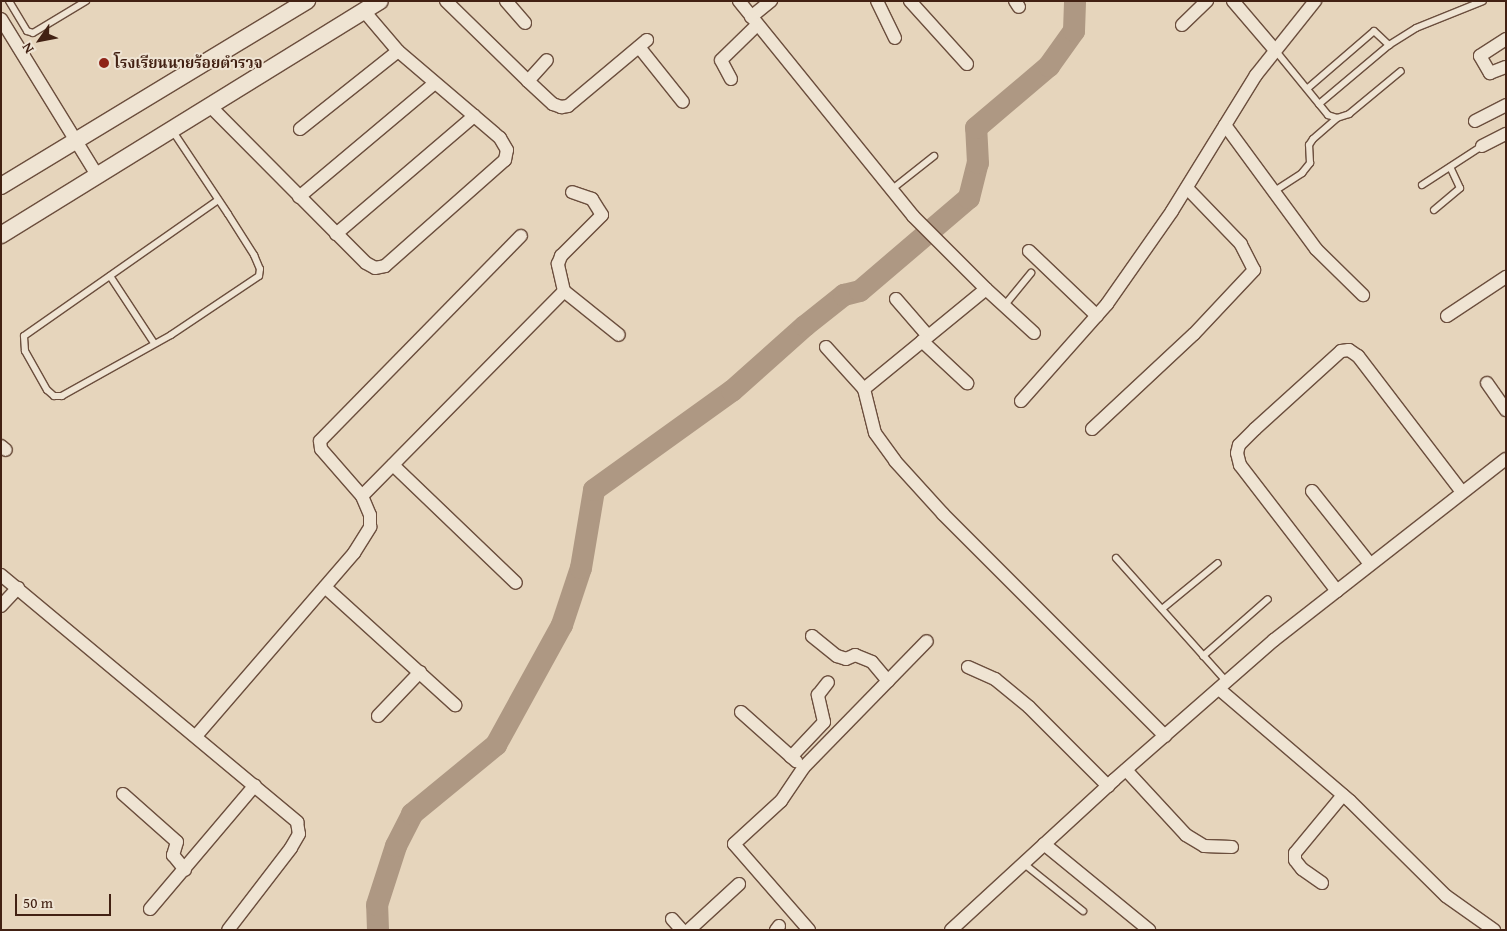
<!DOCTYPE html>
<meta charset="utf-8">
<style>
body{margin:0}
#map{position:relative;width:1507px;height:931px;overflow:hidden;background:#e6d5bc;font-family:"Gentium Book Plus","Noto Serif Thai",serif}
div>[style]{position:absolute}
.river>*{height:22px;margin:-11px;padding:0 11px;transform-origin:11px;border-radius:11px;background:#ae9883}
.roads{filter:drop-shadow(1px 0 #6b4e3d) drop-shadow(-1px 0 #6b4e3d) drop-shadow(0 1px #6b4e3d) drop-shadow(0 -1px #6b4e3d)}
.lane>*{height:6px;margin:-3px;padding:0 3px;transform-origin:3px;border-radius:3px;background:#efe4d3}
.street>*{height:12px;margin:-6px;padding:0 6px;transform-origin:6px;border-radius:6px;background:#efe4d3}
.secondary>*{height:16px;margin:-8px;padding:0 8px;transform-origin:8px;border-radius:8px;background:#efe4d3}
.dots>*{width:14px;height:14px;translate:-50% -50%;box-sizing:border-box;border:2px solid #efe4d3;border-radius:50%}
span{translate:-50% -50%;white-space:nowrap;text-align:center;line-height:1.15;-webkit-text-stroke:4px #efe4d3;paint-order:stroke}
.poi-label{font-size:15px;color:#422113;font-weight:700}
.left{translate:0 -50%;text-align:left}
.frame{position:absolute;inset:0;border:2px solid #422113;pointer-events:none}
.north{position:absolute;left:15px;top:15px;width:50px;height:50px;-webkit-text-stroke:4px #efe4d3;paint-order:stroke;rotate:237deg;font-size:14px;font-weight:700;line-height:20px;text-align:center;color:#422113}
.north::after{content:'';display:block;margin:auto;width:18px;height:22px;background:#422113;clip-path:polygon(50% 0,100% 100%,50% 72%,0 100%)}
.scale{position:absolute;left:15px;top:894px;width:96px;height:22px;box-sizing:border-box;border:2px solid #422113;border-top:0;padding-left:6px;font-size:15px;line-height:18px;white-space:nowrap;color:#422113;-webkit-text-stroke:4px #efe4d3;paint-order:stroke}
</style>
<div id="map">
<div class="river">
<i style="left:378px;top:930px;width:25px;rotate:-92deg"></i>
<i style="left:377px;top:905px;width:62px;rotate:-72.1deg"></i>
<i style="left:396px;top:846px;width:36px;rotate:-63deg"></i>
<i style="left:412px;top:814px;width:109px;rotate:-39.4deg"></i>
<i style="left:496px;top:745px;width:137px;rotate:-61.2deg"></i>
<i style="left:562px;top:625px;width:60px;rotate:-71.6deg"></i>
<i style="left:581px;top:568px;width:79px;rotate:-80.5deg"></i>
<i style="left:594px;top:490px;width:170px;rotate:-35.7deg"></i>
<i style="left:732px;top:391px;width:98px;rotate:-41.7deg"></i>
<i style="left:805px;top:326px;width:50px;rotate:-38.5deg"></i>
<i style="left:844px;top:295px;width:16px;rotate:-14deg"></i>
<i style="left:860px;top:291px;width:143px;rotate:-40.5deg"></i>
<i style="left:969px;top:198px;width:36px;rotate:-76deg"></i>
<i style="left:978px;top:163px;width:35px;rotate:-93deg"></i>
<i style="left:976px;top:128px;width:96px;rotate:-40.3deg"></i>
<i style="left:1049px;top:66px;width:43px;rotate:-54.5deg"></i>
<i style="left:1074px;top:31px;width:30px;rotate:-88deg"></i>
</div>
<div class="roads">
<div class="lane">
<i style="left:9px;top:1px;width:35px;rotate:59deg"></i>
<i style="left:27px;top:31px;width:6px;rotate:18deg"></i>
<i style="left:33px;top:33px;width:62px;rotate:-31.1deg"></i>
<i style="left:1275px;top:50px;width:84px;rotate:50.8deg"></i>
<i style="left:1328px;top:115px;width:9px;rotate:18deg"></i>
<i style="left:1337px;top:118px;width:13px;rotate:-18deg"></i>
<i style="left:1349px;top:114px;width:67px;rotate:-39.6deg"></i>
<i style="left:1308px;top:88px;width:87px;rotate:-40.8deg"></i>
<i style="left:1374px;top:31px;width:21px;rotate:43deg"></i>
<i style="left:1389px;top:45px;width:32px;rotate:-32deg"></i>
<i style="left:1416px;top:28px;width:72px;rotate:-21.9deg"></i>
<i style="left:1319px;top:104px;width:92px;rotate:-40.1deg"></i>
<i style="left:172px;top:130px;width:101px;rotate:56.3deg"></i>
<i style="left:228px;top:214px;width:49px;rotate:57.6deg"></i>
<i style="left:254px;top:255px;width:15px;rotate:67deg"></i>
<i style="left:260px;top:269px;width:7px;rotate:98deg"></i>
<i style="left:259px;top:276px;width:106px;rotate:146.2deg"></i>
<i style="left:171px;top:335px;width:125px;rotate:150.8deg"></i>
<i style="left:62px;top:396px;width:8px;rotate:180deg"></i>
<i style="left:54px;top:396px;width:9px;rotate:-139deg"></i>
<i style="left:47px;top:390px;width:45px;rotate:-119.4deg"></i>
<i style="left:25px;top:351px;width:15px;rotate:-94deg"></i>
<i style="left:24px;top:336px;width:237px;rotate:-35deg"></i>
<i style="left:1422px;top:185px;width:72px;rotate:-33deg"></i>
<i style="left:891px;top:190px;width:55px;rotate:-38.3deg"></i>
<i style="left:1273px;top:192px;width:35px;rotate:-33deg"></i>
<i style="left:1302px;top:173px;width:13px;rotate:-51deg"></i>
<i style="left:1310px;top:163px;width:18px;rotate:-93deg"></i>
<i style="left:1309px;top:145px;width:7px;rotate:-56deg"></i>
<i style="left:1313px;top:139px;width:32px;rotate:-41deg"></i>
<i style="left:1434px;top:210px;width:34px;rotate:-40deg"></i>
<i style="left:1460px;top:188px;width:23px;rotate:-115deg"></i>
<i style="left:110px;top:276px;width:80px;rotate:56.7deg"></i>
<i style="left:1004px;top:306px;width:43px;rotate:-50.7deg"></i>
<i style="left:1116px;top:558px;width:166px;rotate:48.2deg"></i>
<i style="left:1162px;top:609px;width:72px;rotate:-39.4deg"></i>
<i style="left:1203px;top:656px;width:86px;rotate:-41.2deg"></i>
<i style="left:1023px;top:863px;width:77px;rotate:38.7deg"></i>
</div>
<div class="street">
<i style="left:446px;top:1px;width:115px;rotate:44.3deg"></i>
<i style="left:528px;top:81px;width:34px;rotate:43deg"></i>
<i style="left:553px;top:104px;width:9px;rotate:21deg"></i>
<i style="left:561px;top:107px;width:7px;rotate:-8deg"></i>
<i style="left:568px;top:106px;width:103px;rotate:-39.9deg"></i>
<i style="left:506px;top:1px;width:29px;rotate:49deg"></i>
<i style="left:739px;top:1px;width:277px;rotate:51deg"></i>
<i style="left:913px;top:216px;width:103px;rotate:45deg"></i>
<i style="left:986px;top:289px;width:158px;rotate:140.7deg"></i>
<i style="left:877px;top:1px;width:41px;rotate:64.1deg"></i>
<i style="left:910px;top:1px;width:85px;rotate:47.9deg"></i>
<i style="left:1015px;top:1px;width:7px;rotate:56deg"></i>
<i style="left:1233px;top:1px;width:63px;rotate:49.5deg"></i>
<i style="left:751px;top:17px;width:26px;rotate:-39deg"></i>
<i style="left:1px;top:19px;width:183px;rotate:58.4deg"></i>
<i style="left:1182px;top:25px;width:35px;rotate:-44deg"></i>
<i style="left:1506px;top:39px;width:31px;rotate:147deg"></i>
<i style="left:1480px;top:56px;width:20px;rotate:60deg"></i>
<i style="left:1490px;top:73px;width:17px;rotate:-21deg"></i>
<i style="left:639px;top:47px;width:70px;rotate:51.3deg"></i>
<i style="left:731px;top:79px;width:21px;rotate:-118deg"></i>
<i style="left:721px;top:60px;width:50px;rotate:-44.2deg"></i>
<i style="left:528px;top:81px;width:28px;rotate:-48deg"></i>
<i style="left:210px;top:106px;width:221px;rotate:45.2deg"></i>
<i style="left:366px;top:263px;width:10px;rotate:29deg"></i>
<i style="left:375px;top:268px;width:10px;rotate:-11deg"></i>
<i style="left:385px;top:266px;width:160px;rotate:-41.5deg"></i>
<i style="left:505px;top:160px;width:10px;rotate:-79deg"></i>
<i style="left:507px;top:150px;width:14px;rotate:-120deg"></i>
<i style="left:500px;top:138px;width:134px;rotate:-139.5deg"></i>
<i style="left:398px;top:51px;width:52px;rotate:-130.4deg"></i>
<i style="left:1475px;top:121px;width:35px;rotate:-27deg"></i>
<i style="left:1225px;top:125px;width:154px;rotate:53.7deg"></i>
<i style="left:1316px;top:249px;width:66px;rotate:44.4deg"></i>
<i style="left:300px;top:129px;width:125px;rotate:-38.5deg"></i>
<i style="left:1482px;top:146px;width:27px;rotate:-27deg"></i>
<i style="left:299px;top:197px;width:177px;rotate:-40deg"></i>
<i style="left:336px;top:234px;width:182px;rotate:-40.5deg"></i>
<i style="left:1029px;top:251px;width:94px;rotate:43.7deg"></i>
<i style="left:986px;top:289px;width:65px;rotate:42.5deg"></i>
<i style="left:564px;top:291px;width:70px;rotate:38.7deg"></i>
<i style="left:896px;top:299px;width:49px;rotate:49.1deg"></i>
<i style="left:1447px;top:316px;width:71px;rotate:-33.5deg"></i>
<i style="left:922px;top:341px;width:62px;rotate:43deg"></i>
<i style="left:826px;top:347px;width:57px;rotate:47.9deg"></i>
<i style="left:864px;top:389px;width:45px;rotate:76deg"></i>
<i style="left:875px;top:433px;width:34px;rotate:54deg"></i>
<i style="left:895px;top:461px;width:72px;rotate:47.8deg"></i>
<i style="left:943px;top:514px;width:314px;rotate:45deg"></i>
<i style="left:1487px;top:383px;width:33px;rotate:55deg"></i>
<i style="left:1021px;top:401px;width:130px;rotate:-48.4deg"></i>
<i style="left:1107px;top:304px;width:113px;rotate:-55deg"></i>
<i style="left:1172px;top:211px;width:160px;rotate:-58.3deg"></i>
<i style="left:1256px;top:75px;width:95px;rotate:-51.4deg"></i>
<i style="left:1092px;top:429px;width:139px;rotate:-43deg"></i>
<i style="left:1194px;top:334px;width:88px;rotate:-46.8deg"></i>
<i style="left:1254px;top:270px;width:29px;rotate:-117deg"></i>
<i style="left:1241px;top:244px;width:78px;rotate:-134deg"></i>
<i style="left:1px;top:446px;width:6px;rotate:39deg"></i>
<i style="left:393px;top:465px;width:170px;rotate:43.8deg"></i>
<i style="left:1312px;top:491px;width:93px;rotate:51.5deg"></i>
<i style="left:362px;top:496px;width:288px;rotate:-45.4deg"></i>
<i style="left:564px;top:291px;width:28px;rotate:-103deg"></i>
<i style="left:558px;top:264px;width:9px;rotate:-69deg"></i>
<i style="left:561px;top:256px;width:58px;rotate:-45deg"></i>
<i style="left:602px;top:215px;width:19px;rotate:-122deg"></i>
<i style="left:592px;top:199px;width:21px;rotate:-161deg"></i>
<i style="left:1px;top:575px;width:386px;rotate:39.8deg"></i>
<i style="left:297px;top:822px;width:12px;rotate:81deg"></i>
<i style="left:299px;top:834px;width:16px;rotate:120deg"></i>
<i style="left:291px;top:848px;width:103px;rotate:127.5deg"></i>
<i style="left:325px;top:587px;width:176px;rotate:42.2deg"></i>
<i style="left:1337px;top:591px;width:159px;rotate:-127.6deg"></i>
<i style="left:1240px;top:465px;width:12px;rotate:-104deg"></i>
<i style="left:1237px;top:453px;width:8px;rotate:-76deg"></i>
<i style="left:1239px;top:445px;width:23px;rotate:-45deg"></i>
<i style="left:1255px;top:429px;width:116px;rotate:-42.2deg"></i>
<i style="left:1341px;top:351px;width:8px;rotate:-7deg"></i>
<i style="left:1349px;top:350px;width:11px;rotate:34deg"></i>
<i style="left:1358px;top:356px;width:171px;rotate:52.6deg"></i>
<i style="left:1px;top:606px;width:25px;rotate:-47deg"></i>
<i style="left:812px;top:636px;width:32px;rotate:39deg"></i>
<i style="left:837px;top:656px;width:9px;rotate:18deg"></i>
<i style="left:846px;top:659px;width:10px;rotate:-24deg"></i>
<i style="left:855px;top:655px;width:18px;rotate:22deg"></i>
<i style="left:872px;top:662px;width:25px;rotate:50deg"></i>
<i style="left:968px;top:667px;width:30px;rotate:24deg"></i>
<i style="left:995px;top:679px;width:44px;rotate:39.5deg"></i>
<i style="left:1029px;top:707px;width:112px;rotate:45deg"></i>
<i style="left:1219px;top:689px;width:172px;rotate:40.5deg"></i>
<i style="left:1350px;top:801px;width:135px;rotate:44.7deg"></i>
<i style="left:1446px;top:896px;width:59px;rotate:35.3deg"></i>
<i style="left:741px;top:712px;width:74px;rotate:41.7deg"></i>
<i style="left:378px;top:716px;width:61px;rotate:-46.3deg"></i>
<i style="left:196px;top:736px;width:242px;rotate:-49.2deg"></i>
<i style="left:354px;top:553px;width:31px;rotate:-58deg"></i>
<i style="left:370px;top:527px;width:12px;rotate:-90deg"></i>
<i style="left:370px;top:515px;width:21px;rotate:-113deg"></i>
<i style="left:362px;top:496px;width:62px;rotate:-131.1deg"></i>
<i style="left:321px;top:449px;width:8px;rotate:-97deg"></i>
<i style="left:320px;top:441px;width:287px;rotate:-45.6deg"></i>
<i style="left:791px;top:757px;width:48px;rotate:-46.7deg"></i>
<i style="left:824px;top:722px;width:28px;rotate:-103deg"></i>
<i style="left:818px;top:695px;width:16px;rotate:-52deg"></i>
<i style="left:1126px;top:770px;width:88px;rotate:47.3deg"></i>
<i style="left:1186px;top:835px;width:21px;rotate:31deg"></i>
<i style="left:1204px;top:846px;width:28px;rotate:2deg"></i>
<i style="left:123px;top:794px;width:72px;rotate:41.6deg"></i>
<i style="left:177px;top:842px;width:14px;rotate:107deg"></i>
<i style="left:173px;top:855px;width:19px;rotate:51deg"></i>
<i style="left:1044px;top:844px;width:136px;rotate:39.3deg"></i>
<i style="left:1322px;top:883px;width:24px;rotate:-145deg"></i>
<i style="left:1302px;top:869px;width:11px;rotate:-128deg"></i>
<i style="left:1295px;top:860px;width:7px;rotate:-90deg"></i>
<i style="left:1295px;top:853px;width:75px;rotate:-50.4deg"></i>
<i style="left:150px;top:909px;width:162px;rotate:-49.7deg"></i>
<i style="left:672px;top:919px;width:15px;rotate:48deg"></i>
<i style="left:689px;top:930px;width:68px;rotate:-42.6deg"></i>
<i style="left:776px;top:930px;width:5px;rotate:-53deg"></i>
<i style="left:809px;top:930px;width:114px;rotate:-131.1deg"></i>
<i style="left:734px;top:844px;width:64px;rotate:-42.5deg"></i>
<i style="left:781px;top:801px;width:40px;rotate:-56deg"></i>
<i style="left:803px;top:768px;width:177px;rotate:-45.7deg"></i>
<i style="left:951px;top:930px;width:222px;rotate:-42.6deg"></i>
<i style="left:1114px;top:780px;width:213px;rotate:-41.2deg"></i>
<i style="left:1274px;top:640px;width:294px;rotate:-38deg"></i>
</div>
<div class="secondary">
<i style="left:1px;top:186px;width:358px;rotate:-31.2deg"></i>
<i style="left:1px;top:235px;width:445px;rotate:-31.7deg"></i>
</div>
</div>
<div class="dots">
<i style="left:104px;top:63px;background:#8f2418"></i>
</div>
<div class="poi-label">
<span class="left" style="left:114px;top:63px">โรงเรียนนายร้อยตำรวจ</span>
</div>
<div class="frame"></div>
<div class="north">N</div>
<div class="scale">50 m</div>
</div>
